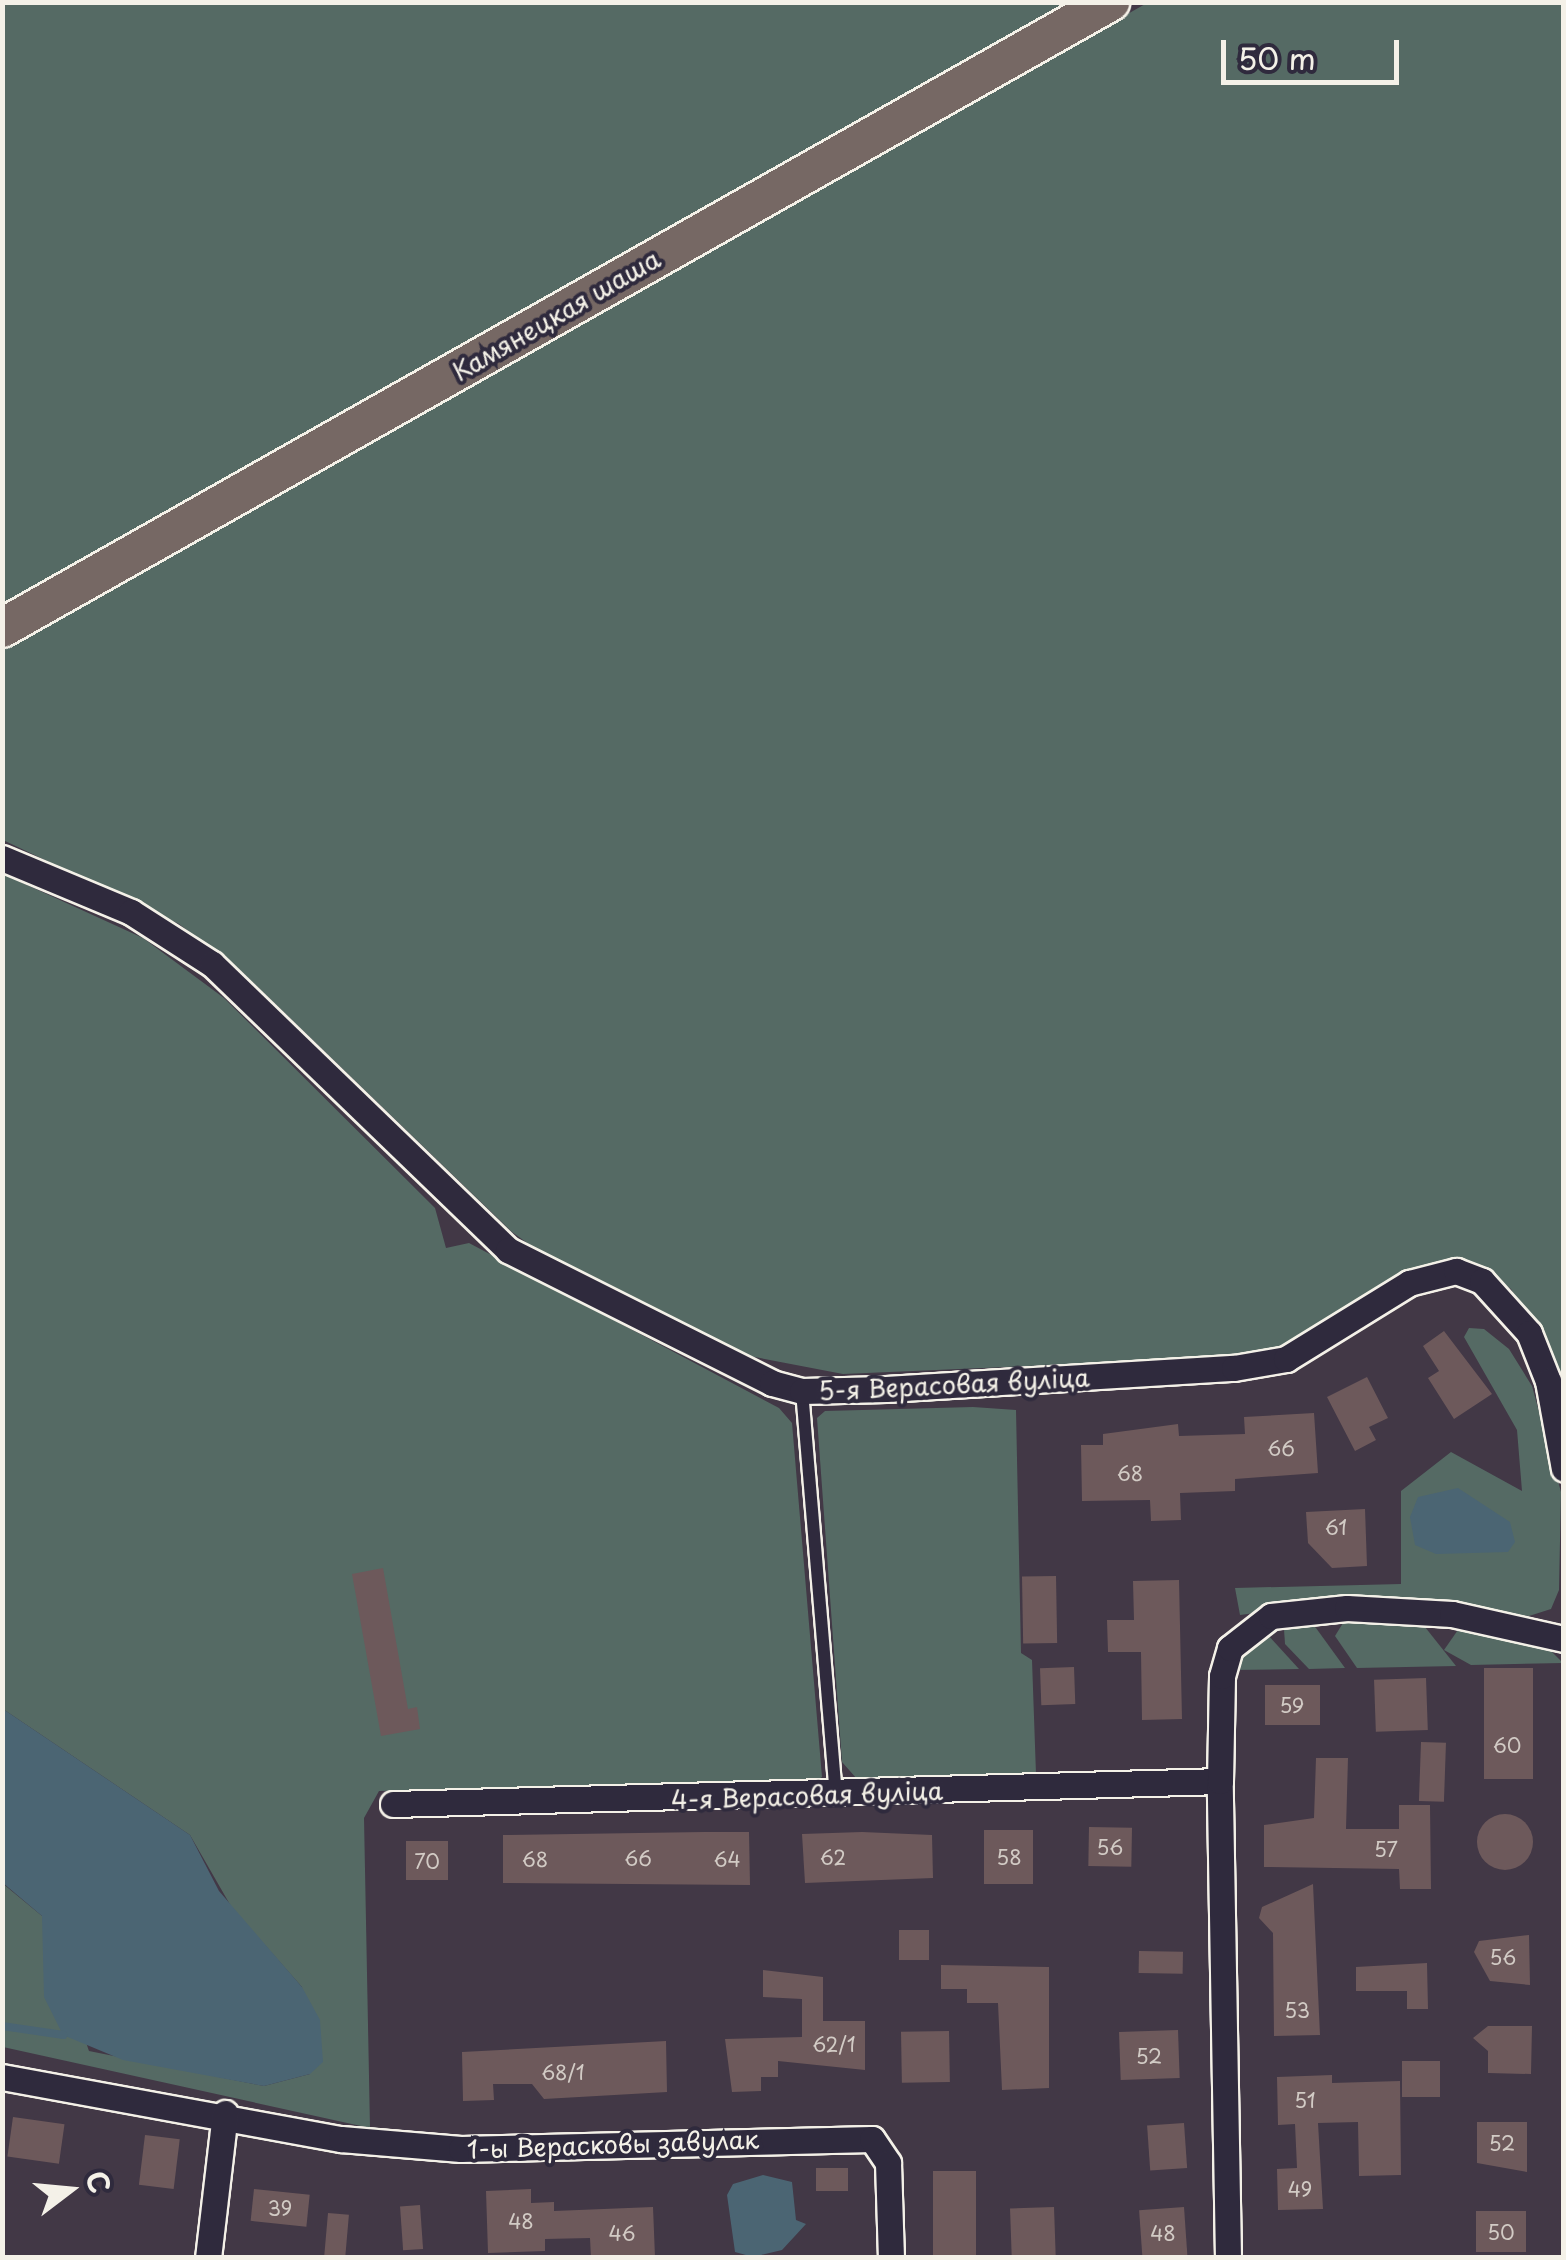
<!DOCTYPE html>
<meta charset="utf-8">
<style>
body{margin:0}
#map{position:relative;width:1566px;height:2260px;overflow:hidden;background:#423846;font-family:"Playpen Sans",sans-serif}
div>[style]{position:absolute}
.green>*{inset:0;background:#556a64}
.water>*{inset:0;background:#4b6573}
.stream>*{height:8px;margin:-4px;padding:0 4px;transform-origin:4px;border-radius:4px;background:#4b6573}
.building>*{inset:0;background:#6d595b;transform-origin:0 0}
.round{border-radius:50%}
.roads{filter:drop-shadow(2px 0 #f4f1e8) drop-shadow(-2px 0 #f4f1e8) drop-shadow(0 2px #f4f1e8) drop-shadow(0 -2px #f4f1e8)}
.service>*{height:12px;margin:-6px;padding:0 6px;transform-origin:6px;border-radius:6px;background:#2f2a3d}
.minor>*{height:25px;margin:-12.5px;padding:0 12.5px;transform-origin:12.5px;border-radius:12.5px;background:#2f2a3d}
.primary>*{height:38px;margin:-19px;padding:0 19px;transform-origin:19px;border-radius:19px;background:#766864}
span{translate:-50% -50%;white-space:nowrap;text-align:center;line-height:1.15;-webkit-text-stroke:8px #2f2a3d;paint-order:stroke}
.number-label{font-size:20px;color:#d2cbc5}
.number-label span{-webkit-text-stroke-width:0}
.street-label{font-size:25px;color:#f4f1e8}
.frame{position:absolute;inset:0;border:5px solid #f4f1e8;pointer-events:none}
.north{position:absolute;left:20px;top:2140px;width:100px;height:100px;-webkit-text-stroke:8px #2f2a3d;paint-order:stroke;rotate:74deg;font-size:28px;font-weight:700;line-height:40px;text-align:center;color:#f4f1e8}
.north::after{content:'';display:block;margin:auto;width:35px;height:45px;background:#f4f1e8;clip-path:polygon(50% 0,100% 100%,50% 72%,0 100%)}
.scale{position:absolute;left:1221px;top:40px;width:178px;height:45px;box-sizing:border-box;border:5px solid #f4f1e8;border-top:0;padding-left:12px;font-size:30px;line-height:35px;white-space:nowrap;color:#f4f1e8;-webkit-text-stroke:8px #2f2a3d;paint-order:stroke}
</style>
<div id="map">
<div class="green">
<i style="clip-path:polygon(2px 3px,1073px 3px,3px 603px)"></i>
<i style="clip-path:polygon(1147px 3px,1563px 3px,1563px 1386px,1511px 1289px,1470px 1261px,1447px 1259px,1406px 1273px,1297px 1343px,1239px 1357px,843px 1374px,739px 1354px,548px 1258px,512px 1232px,240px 970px,179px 924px,3px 840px,2px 651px)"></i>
<i style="clip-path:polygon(3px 874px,143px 938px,224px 998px,435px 1208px,446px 1248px,469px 1243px,779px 1408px,792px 1423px,822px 1777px,809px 1785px,379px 1791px,364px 1818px,370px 2128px,3px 2047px,2px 1883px,42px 1916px,89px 2051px,264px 2086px,310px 2074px,302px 1987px,232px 1908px,190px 1835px,3px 1709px)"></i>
<i style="clip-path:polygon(1484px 1329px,1509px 1349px,1532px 1386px,1561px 1492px,1559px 1590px,1551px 1609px,1529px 1616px,1365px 1598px,1240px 1615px,1235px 1588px,1401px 1584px,1401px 1491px,1451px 1452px,1522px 1491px,1517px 1430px,1464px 1337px,1469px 1328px)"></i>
<i style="clip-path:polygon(973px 1407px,1016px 1410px,1021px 1653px,1032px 1660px,1036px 1774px,857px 1779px,842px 1762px,817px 1418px,825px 1411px)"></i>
<i style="clip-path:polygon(1346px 1618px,1421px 1622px,1456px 1666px,1357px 1668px,1335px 1636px)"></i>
<i style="clip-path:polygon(1312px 1625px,1316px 1628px,1345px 1668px,1309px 1669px,1285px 1644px,1284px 1629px)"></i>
<i style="clip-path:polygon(1460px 1627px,1546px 1646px,1563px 1663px,1471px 1665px,1444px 1650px)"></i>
<i style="clip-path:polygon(1267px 1634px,1299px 1669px,1232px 1670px,1235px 1657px)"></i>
</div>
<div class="water">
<i style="clip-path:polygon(1458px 1488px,1510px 1522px,1515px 1542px,1508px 1552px,1436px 1554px,1415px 1545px,1410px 1517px,1418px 1497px)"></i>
<i style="clip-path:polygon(3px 1709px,190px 1835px,219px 1891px,302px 1987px,320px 2020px,323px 2062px,310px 2074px,264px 2086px,123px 2060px,63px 2035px,44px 1997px,42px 1916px,3px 1883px)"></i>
<i style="clip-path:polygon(763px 2175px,792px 2182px,796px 2220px,806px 2224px,782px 2250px,753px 2257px,735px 2252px,727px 2195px,733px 2184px)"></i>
</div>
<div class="stream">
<i style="left:2px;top:2026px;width:62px;rotate:8.4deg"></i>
</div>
<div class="building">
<i style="clip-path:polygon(1444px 1331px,1492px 1394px,1454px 1419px,1428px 1378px,1439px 1371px,1423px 1346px)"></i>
<i style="clip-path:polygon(1367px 1377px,1388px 1418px,1369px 1427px,1376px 1440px,1355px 1451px,1327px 1397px)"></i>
<i style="clip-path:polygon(1314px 1413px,1318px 1473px,1235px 1479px,1235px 1491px,1180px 1493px,1181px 1520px,1151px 1521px,1150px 1500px,1082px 1501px,1081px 1445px,1103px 1445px,1103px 1434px,1178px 1424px,1179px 1436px,1245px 1434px,1244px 1417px)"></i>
<i style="clip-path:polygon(1365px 1509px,1367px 1566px,1332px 1568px,1308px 1543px,1306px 1512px)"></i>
<i style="clip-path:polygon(383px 1568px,408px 1709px,417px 1707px,420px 1729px,381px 1736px,352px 1574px)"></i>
<i style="left:1056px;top:1576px;width:67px;height:34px;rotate:89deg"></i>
<i style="clip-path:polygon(1179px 1580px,1182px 1719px,1142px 1720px,1141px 1652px,1108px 1652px,1107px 1620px,1134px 1620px,1133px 1581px)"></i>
<i style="left:1074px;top:1667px;width:37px;height:34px;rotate:88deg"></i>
<i style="left:1484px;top:1668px;width:49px;height:111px"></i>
<i style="left:1426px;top:1678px;width:52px;height:52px;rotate:88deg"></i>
<i style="left:1265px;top:1685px;width:55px;height:40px"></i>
<i style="left:1421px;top:1742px;width:25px;height:59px;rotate:2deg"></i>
<i style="clip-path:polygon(1316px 1758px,1348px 1758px,1346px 1829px,1399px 1829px,1399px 1805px,1430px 1805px,1431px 1889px,1400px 1889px,1399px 1869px,1264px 1867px,1264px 1825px,1314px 1818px)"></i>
<i class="round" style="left:1477px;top:1814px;width:56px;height:56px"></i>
<i style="left:1089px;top:1827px;width:43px;height:39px;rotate:1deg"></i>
<i style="left:984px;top:1830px;width:49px;height:54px"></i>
<i style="clip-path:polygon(704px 1832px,749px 1832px,750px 1885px,503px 1883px,503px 1835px)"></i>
<i style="clip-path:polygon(862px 1832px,932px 1835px,933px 1878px,805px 1883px,802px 1834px)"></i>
<i style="left:448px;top:1841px;width:39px;height:42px;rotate:90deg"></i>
<i style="clip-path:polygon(1313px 1884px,1320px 2035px,1274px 2036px,1273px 1933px,1259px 1918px,1262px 1907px)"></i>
<i style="left:899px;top:1930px;width:30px;height:30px"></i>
<i style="clip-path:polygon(1529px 1935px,1530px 1985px,1490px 1981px,1474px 1952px,1479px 1941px)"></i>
<i style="left:1139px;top:1951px;width:44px;height:22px;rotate:1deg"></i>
<i style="clip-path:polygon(1427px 1963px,1428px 2009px,1407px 2009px,1407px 1991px,1356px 1991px,1356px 1967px)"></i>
<i style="clip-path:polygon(941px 1965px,1049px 1967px,1049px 2088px,1002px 2090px,998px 2003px,967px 2003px,967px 1989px,941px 1989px)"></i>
<i style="clip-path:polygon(763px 1970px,823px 1977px,823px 2021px,865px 2021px,865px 2070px,778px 2061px,778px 2077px,761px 2077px,761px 2091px,732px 2092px,725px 2039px,802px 2037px,802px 1999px,763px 1997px)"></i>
<i style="clip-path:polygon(1488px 2026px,1532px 2026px,1531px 2074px,1488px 2073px,1488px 2051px,1473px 2038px)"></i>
<i style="left:1178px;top:2030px;width:48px;height:59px;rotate:88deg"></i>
<i style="left:949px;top:2031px;width:51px;height:48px;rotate:89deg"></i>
<i style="clip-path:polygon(666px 2041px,667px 2092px,544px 2099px,532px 2084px,493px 2084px,494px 2100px,463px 2101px,462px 2052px)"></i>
<i style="left:1440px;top:2061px;width:36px;height:38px;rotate:90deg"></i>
<i style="clip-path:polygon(1332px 2075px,1332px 2083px,1400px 2081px,1401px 2175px,1359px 2176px,1358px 2122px,1318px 2123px,1323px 2209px,1278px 2210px,1277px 2169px,1297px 2168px,1295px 2124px,1278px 2125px,1277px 2077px)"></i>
<i style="left:13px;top:2117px;width:52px;height:40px;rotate:8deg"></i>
<i style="clip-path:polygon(1477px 2122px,1527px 2122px,1527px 2172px,1477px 2163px)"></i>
<i style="left:1184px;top:2123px;width:45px;height:37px;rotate:86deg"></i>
<i style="left:145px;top:2135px;width:35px;height:50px;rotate:7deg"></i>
<i style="left:848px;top:2168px;width:23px;height:32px;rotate:90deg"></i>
<i style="left:933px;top:2171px;width:43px;height:87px"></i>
<i style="left:254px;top:2189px;width:56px;height:32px;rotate:6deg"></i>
<i style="clip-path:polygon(531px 2189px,531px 2203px,554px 2202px,554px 2211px,653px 2207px,655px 2257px,591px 2258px,590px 2238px,545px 2239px,545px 2251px,488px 2253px,486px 2191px)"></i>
<i style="left:420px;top:2205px;width:44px;height:20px;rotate:86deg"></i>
<i style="left:1054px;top:2207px;width:51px;height:44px;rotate:88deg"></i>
<i style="left:1184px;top:2207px;width:49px;height:45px;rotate:86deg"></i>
<i style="left:1476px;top:2211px;width:50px;height:41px"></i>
<i style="left:328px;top:2213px;width:21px;height:45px;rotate:5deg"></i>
</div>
<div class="roads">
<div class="service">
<i style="left:802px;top:1391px;width:403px;rotate:85.2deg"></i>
</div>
<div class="minor">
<i style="left:2px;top:858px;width:140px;rotate:22.7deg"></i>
<i style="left:131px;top:912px;width:96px;rotate:32.7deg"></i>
<i style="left:212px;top:964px;width:412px;rotate:44deg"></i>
<i style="left:508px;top:1250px;width:296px;rotate:26.7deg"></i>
<i style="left:772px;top:1383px;width:31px;rotate:15deg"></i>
<i style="left:802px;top:1391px;width:84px;rotate:-1.4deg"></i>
<i style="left:886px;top:1389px;width:349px;rotate:-3.5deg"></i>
<i style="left:1234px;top:1368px;width:53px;rotate:-9.8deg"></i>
<i style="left:1286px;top:1359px;width:145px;rotate:-31.7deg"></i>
<i style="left:1409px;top:1283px;width:49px;rotate:-14.3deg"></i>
<i style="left:1456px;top:1271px;width:28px;rotate:21deg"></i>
<i style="left:1482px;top:1281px;width:70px;rotate:47.9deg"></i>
<i style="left:1529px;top:1333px;width:52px;rotate:68.4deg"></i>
<i style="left:1548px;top:1381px;width:89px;rotate:79.7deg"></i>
<i style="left:393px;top:1804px;width:827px;rotate:-1.59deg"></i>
<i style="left:2px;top:2077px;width:345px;rotate:10.4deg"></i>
<i style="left:341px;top:2139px;width:120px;rotate:4.8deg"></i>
<i style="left:461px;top:2149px;width:411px;rotate:-1.4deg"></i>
<i style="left:872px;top:2139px;width:29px;rotate:56deg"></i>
<i style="left:888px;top:2163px;width:95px;rotate:88.2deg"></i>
<i style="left:208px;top:2258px;width:146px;rotate:-83.3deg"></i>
<i style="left:1228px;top:2258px;width:477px;rotate:-91deg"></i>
<i style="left:1220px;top:1781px;width:105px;rotate:-88.9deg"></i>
<i style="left:1222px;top:1676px;width:29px;rotate:-74deg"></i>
<i style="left:1230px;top:1648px;width:52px;rotate:-38deg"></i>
<i style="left:1271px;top:1616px;width:76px;rotate:-6deg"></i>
<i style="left:1347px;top:1608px;width:105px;rotate:3.3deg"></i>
<i style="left:1452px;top:1614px;width:115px;rotate:12.6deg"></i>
</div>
<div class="primary">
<i style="left:2px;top:628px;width:1273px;rotate:-29.47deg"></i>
</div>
</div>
<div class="number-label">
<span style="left:1281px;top:1448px">66</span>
<span style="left:1130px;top:1473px">68</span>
<span style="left:1336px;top:1527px">61</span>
<span style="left:1292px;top:1705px">59</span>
<span style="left:1507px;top:1745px">60</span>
<span style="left:1110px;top:1847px">56</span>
<span style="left:1386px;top:1849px">57</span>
<span style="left:833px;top:1857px">62</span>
<span style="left:1009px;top:1857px">58</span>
<span style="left:638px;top:1858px">66</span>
<span style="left:535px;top:1859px">68</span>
<span style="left:727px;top:1859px">64</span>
<span style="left:427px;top:1861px">70</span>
<span style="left:1503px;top:1957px">56</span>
<span style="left:1297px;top:2010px">53</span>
<span style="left:834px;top:2044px">62/1</span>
<span style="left:1149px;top:2056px">52</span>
<span style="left:563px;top:2072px">68/1</span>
<span style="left:1305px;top:2100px">51</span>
<span style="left:1502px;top:2143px">52</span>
<span style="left:1300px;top:2189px">49</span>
<span style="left:280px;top:2208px">39</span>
<span style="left:521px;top:2221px">48</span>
<span style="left:1501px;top:2232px">50</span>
<span style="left:622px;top:2233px">46</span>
<span style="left:1163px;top:2233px">48</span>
</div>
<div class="street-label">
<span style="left:556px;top:315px;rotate:-30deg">Камянецкая шаша</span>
<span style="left:954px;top:1384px;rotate:-3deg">5-я Верасовая вуліца</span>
<span style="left:807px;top:1795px;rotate:-2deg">4-я Верасовая вуліца</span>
<span style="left:613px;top:2144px;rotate:-2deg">1-ы Верасковы завулак</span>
</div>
<div class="frame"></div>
<div class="north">С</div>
<div class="scale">50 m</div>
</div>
